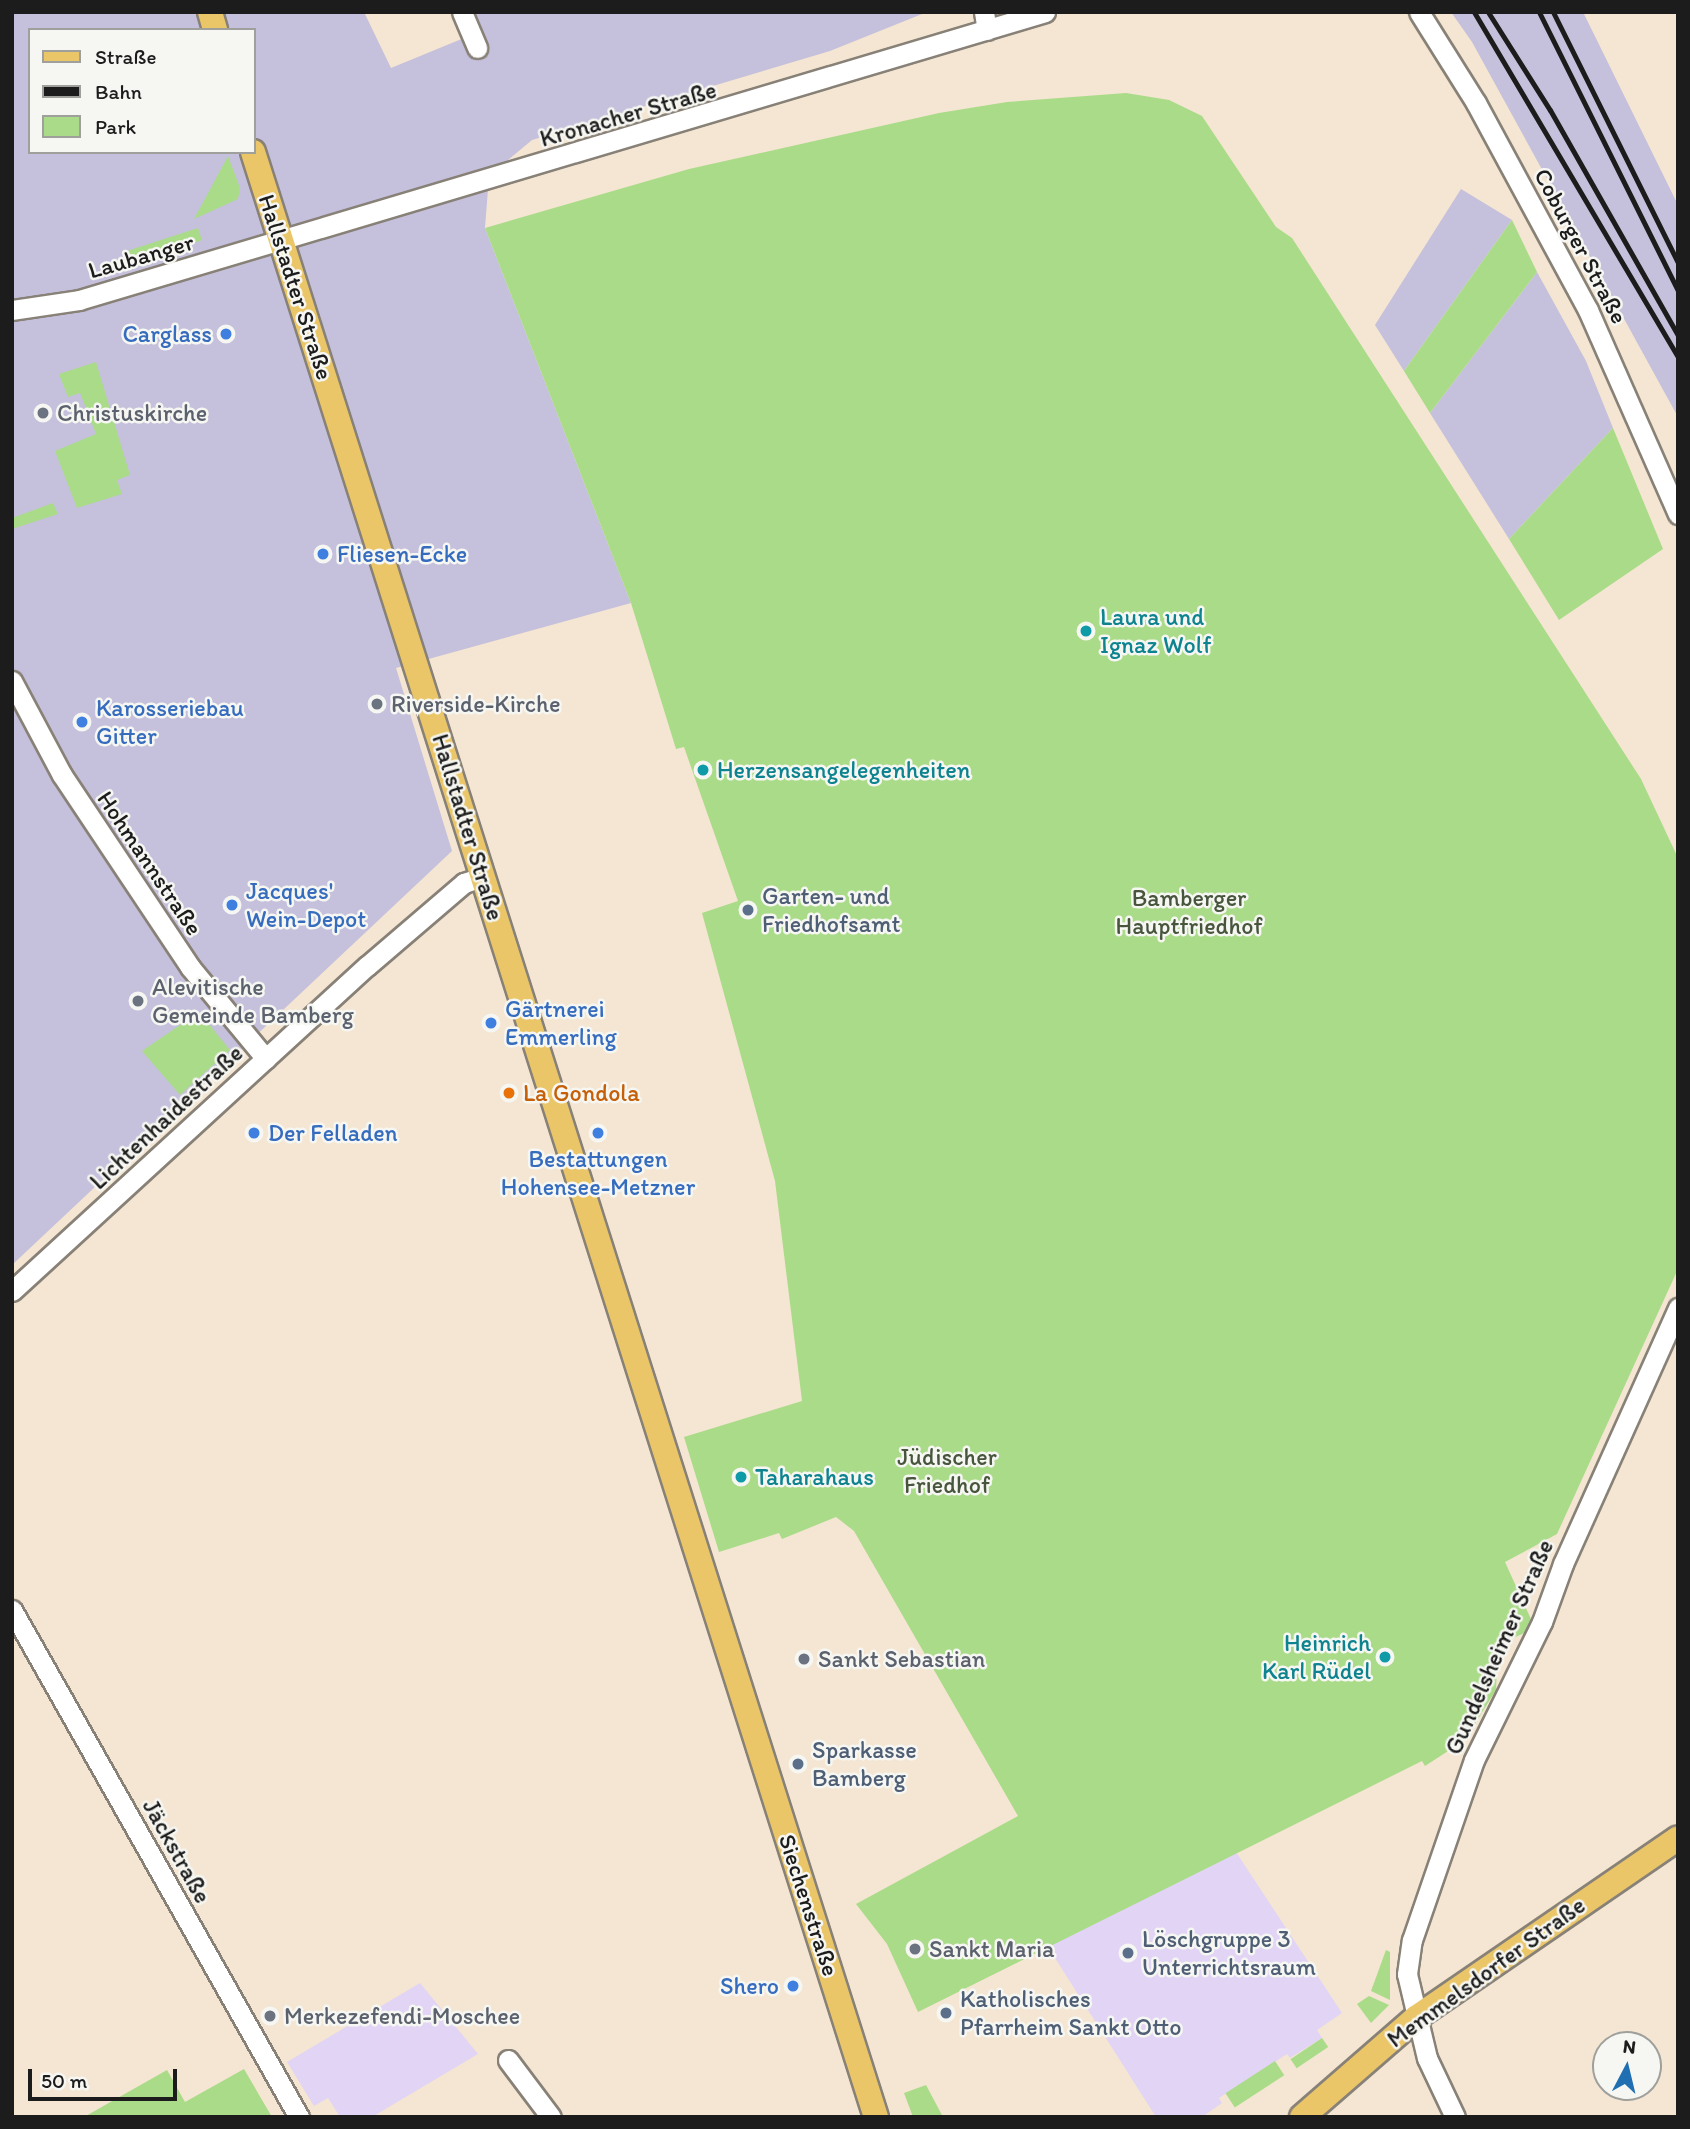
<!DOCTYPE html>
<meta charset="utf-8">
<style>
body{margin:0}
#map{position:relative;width:1690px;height:2129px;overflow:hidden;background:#f4e6d2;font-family:Itim,sans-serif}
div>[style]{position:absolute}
.built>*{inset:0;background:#e1d4f4}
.industrial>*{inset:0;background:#c5c0db}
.green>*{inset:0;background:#aadb89;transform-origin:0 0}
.roads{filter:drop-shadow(2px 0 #888177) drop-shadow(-2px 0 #888177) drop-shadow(0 2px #888177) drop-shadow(0 -2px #888177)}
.minor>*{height:19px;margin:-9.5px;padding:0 9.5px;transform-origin:9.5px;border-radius:9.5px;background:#fff}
.major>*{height:24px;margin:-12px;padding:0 12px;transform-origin:12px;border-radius:12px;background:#eac669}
.rail>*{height:5px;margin:-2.5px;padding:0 2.5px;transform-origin:2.5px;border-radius:2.5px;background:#1c1c1c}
.dots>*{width:19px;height:19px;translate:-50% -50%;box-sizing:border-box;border:4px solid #f6f6f2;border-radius:50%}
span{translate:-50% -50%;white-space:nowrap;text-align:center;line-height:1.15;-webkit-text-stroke:5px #f6f6f2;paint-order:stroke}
.street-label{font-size:24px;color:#1c1c1c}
.shop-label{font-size:24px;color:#366cbe}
.right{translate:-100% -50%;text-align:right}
.left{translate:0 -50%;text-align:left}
.worship-label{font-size:24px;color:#5b616d}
.culture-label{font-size:24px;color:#0d838f}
.service-label{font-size:24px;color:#4e5e75}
.park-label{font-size:24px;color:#47553d}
.food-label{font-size:24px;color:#c56008}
.frame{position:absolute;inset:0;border:14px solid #1c1c1c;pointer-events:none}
.legend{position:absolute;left:28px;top:28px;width:228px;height:126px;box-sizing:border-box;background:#f6f6f2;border:2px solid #9f9f9c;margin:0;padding:9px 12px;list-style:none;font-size:21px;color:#1c1c1c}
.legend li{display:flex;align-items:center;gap:14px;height:35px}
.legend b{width:35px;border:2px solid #9f9f9c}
.north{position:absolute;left:1592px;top:2031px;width:70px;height:70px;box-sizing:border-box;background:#f6f6f2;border:2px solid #9f9f9c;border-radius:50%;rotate:7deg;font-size:19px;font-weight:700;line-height:28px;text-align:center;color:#1c1c1c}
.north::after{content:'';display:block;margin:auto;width:24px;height:32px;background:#1f6fb2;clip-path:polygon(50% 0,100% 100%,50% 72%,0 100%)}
.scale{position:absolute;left:28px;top:2069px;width:149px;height:32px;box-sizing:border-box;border:4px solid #1c1c1c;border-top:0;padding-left:9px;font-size:21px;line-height:24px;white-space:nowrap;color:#1c1c1c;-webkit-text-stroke:5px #f6f6f2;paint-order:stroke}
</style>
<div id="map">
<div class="built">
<i style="clip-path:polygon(1236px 1852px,1342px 2013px,1317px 2030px,1322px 2038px,1290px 2058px,1287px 2054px,1219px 2098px,1222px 2103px,1202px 2117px,1156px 2117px,1048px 1947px)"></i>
<i style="clip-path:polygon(420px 1983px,478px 2054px,372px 2117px,340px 2117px,328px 2098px,314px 2106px,287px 2062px)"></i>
</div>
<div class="industrial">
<i style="clip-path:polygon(evenodd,12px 12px,364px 12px,391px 68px,464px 38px,454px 12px,927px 12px,830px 51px,532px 140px,489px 176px,485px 228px,631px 603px,396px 668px,452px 851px,12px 1265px,12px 12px,30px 30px,254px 30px,254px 152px,30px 152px,30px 30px)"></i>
<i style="clip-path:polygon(1451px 12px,1583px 12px,1678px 205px,1678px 417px,1472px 42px)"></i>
<i style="clip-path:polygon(1461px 189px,1512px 220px,1404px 371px,1375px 325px)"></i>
<i style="clip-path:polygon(1537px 272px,1586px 361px,1613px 428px,1509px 539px,1430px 413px)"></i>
</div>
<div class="green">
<i style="clip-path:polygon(1126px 93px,1169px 100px,1202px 116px,1276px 227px,1292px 238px,1641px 779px,1678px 858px,1678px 1269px,1557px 1534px,1505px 1562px,1535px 1628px,1498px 1645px,1496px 1690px,1465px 1740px,1425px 1766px,1422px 1761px,918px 2012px,887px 1944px,856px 1904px,1018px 1816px,854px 1531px,836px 1517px,782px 1539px,779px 1533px,719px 1552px,684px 1437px,802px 1401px,775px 1181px,702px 913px,738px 901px,684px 747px,676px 749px,631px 603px,485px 228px,689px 169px,939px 113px,1007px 102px)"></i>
<i style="clip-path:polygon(228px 156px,240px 188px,238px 199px,194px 219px)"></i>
<i style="clip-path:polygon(1512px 220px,1537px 272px,1430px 413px,1404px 371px)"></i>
<i style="left:198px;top:228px;width:13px;height:78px;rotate:72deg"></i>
<i style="clip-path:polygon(96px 362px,130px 475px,117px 480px,122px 494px,77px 508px,55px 451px,96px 434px,80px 393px,68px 397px,59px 374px)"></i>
<i style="clip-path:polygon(1613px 428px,1663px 549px,1559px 620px,1509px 539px)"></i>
<i style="clip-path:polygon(53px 503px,58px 514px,12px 529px,12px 518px)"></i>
<i style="clip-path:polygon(199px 1012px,230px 1050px,180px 1095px,142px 1051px)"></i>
<i style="clip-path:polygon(1386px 1950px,1390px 1952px,1390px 2000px,1371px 1991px)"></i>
<i style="clip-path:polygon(1369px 1996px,1389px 2005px,1371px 2023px,1357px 2004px)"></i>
<i style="left:1322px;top:2038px;width:11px;height:38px;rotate:56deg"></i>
<i style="left:1275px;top:2061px;width:17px;height:59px;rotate:57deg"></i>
<i style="clip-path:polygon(244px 2069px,272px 2117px,84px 2117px,167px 2070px,185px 2102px)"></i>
<i style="clip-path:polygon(926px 2085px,943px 2117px,913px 2117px,904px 2093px)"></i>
</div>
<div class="roads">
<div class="minor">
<i style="left:462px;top:12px;width:39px;rotate:67deg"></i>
<i style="left:984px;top:12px;width:18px;rotate:81deg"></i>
<i style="left:1419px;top:12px;width:107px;rotate:57.9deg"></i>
<i style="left:1476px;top:103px;width:235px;rotate:61.6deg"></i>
<i style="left:1588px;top:310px;width:223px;rotate:66.2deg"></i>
<i style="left:12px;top:310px;width:68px;rotate:-8.5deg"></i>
<i style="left:79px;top:300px;width:1008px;rotate:-16.6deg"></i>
<i style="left:12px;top:681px;width:106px;rotate:62deg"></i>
<i style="left:62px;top:775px;width:231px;rotate:56.3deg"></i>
<i style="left:190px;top:967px;width:119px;rotate:50.4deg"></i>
<i style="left:12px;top:1291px;width:481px;rotate:-42.5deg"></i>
<i style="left:367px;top:966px;width:128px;rotate:-40.6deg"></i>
<i style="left:464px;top:883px;width:21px;rotate:-19deg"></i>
<i style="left:12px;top:1610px;width:583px;rotate:60.49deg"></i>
<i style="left:508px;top:2060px;width:71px;rotate:53deg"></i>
<i style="left:1455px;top:2117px;width:65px;rotate:-115.4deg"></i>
<i style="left:1427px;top:2058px;width:86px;rotate:-103.4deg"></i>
<i style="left:1407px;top:1974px;width:34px;rotate:-82deg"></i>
<i style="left:1412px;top:1940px;width:190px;rotate:-71deg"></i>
<i style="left:1474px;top:1760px;width:154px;rotate:-63.8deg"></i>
<i style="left:1542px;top:1622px;width:62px;rotate:-70.1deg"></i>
<i style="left:1563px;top:1564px;width:281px;rotate:-65.8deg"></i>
</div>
<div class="major">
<i style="left:210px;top:12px;width:19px;rotate:74deg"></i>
<i style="left:253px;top:152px;width:2061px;rotate:72.41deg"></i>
<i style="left:1302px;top:2117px;width:152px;rotate:-41deg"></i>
<i style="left:1417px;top:2017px;width:316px;rotate:-34.4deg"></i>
</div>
</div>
<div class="rail">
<i style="left:1474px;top:12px;width:401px;rotate:59.4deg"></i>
<i style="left:1488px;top:12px;width:116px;rotate:57.7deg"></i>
<i style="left:1550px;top:110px;width:259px;rotate:60.4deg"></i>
<i style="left:1539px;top:12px;width:312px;rotate:63.5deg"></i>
<i style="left:1553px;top:12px;width:280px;rotate:63.5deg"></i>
</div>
<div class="dots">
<i style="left:226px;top:334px;background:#3f7fe0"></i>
<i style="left:43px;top:413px;background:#6b7280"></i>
<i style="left:323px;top:554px;background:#3f7fe0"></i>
<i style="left:1086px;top:631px;background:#0f9aa8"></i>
<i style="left:377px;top:704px;background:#6b7280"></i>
<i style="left:82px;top:722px;background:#3f7fe0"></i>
<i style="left:703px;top:770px;background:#0f9aa8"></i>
<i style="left:232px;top:905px;background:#3f7fe0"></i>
<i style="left:748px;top:910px;background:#5c6f8a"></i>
<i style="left:138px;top:1001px;background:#6b7280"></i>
<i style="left:491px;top:1023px;background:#3f7fe0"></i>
<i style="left:509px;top:1093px;background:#e8710a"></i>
<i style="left:254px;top:1133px;background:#3f7fe0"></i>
<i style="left:598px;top:1133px;background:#3f7fe0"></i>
<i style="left:741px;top:1477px;background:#0f9aa8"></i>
<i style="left:1385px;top:1657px;background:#0f9aa8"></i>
<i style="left:804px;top:1659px;background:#6b7280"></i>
<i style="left:798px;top:1764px;background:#5c6f8a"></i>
<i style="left:915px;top:1949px;background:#6b7280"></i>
<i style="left:1128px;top:1953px;background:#5c6f8a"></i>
<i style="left:793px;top:1986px;background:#3f7fe0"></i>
<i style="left:946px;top:2013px;background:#5c6f8a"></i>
<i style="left:270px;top:2016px;background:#6b7280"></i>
</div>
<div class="street-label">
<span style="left:628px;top:114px;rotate:-16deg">Kronacher Straße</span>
<span style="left:1581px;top:246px;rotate:62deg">Coburger Straße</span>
<span style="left:141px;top:256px;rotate:-16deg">Laubanger</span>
<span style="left:296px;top:287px;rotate:72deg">Hallstadter Straße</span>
<span style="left:468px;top:827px;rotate:73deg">Hallstadter Straße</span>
<span style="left:150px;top:863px;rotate:56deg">Hohmannstraße</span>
<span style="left:166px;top:1117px;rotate:-43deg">Lichtenhaidestraße</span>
<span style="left:1499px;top:1647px;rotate:-66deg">Gundelsheimer Straße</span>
<span style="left:177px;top:1851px;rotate:61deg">Jäckstraße</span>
<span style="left:809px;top:1905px;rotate:72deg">Siechenstraße</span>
<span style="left:1486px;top:1972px;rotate:-36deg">Memmelsdorfer Straße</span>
</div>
<div class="shop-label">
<span class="right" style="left:212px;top:334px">Carglass</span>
<span class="left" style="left:337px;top:554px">Fliesen-Ecke</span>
<span class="left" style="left:96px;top:722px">Karosseriebau<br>Gitter</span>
<span class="left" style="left:246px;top:905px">Jacques'<br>Wein-Depot</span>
<span class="left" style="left:505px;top:1023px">Gärtnerei<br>Emmerling</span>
<span class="left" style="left:268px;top:1133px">Der Felladen</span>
<span style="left:598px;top:1173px">Bestattungen<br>Hohensee-Metzner</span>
<span class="right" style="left:779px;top:1986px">Shero</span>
</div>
<div class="worship-label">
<span class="left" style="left:57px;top:413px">Christuskirche</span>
<span class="left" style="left:391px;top:704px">Riverside-Kirche</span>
<span class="left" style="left:152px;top:1001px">Alevitische<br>Gemeinde Bamberg</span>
<span class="left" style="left:818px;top:1659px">Sankt Sebastian</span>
<span class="left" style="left:929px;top:1949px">Sankt Maria</span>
<span class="left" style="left:284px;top:2016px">Merkezefendi-Moschee</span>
</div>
<div class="culture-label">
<span class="left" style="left:1100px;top:631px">Laura und<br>Ignaz Wolf</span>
<span class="left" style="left:717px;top:770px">Herzensangelegenheiten</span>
<span class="left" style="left:755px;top:1477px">Taharahaus</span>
<span class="right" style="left:1371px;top:1657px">Heinrich<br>Karl Rüdel</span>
</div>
<div class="service-label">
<span class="left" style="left:762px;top:910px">Garten- und<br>Friedhofsamt</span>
<span class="left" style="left:812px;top:1764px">Sparkasse<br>Bamberg</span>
<span class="left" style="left:1142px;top:1953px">Löschgruppe 3<br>Unterrichtsraum</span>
<span class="left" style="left:960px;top:2013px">Katholisches<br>Pfarrheim Sankt Otto</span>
</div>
<div class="park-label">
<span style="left:1189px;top:912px">Bamberger<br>Hauptfriedhof</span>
<span style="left:947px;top:1471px">Jüdischer<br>Friedhof</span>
</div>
<div class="food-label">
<span class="left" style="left:523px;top:1093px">La Gondola</span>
</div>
<div class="frame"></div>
<ul class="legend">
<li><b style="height:9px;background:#eac669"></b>Straße</li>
<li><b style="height:9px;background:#1c1c1c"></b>Bahn</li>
<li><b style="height:19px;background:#aadb89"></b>Park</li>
</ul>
<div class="north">N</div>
<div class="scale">50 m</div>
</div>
